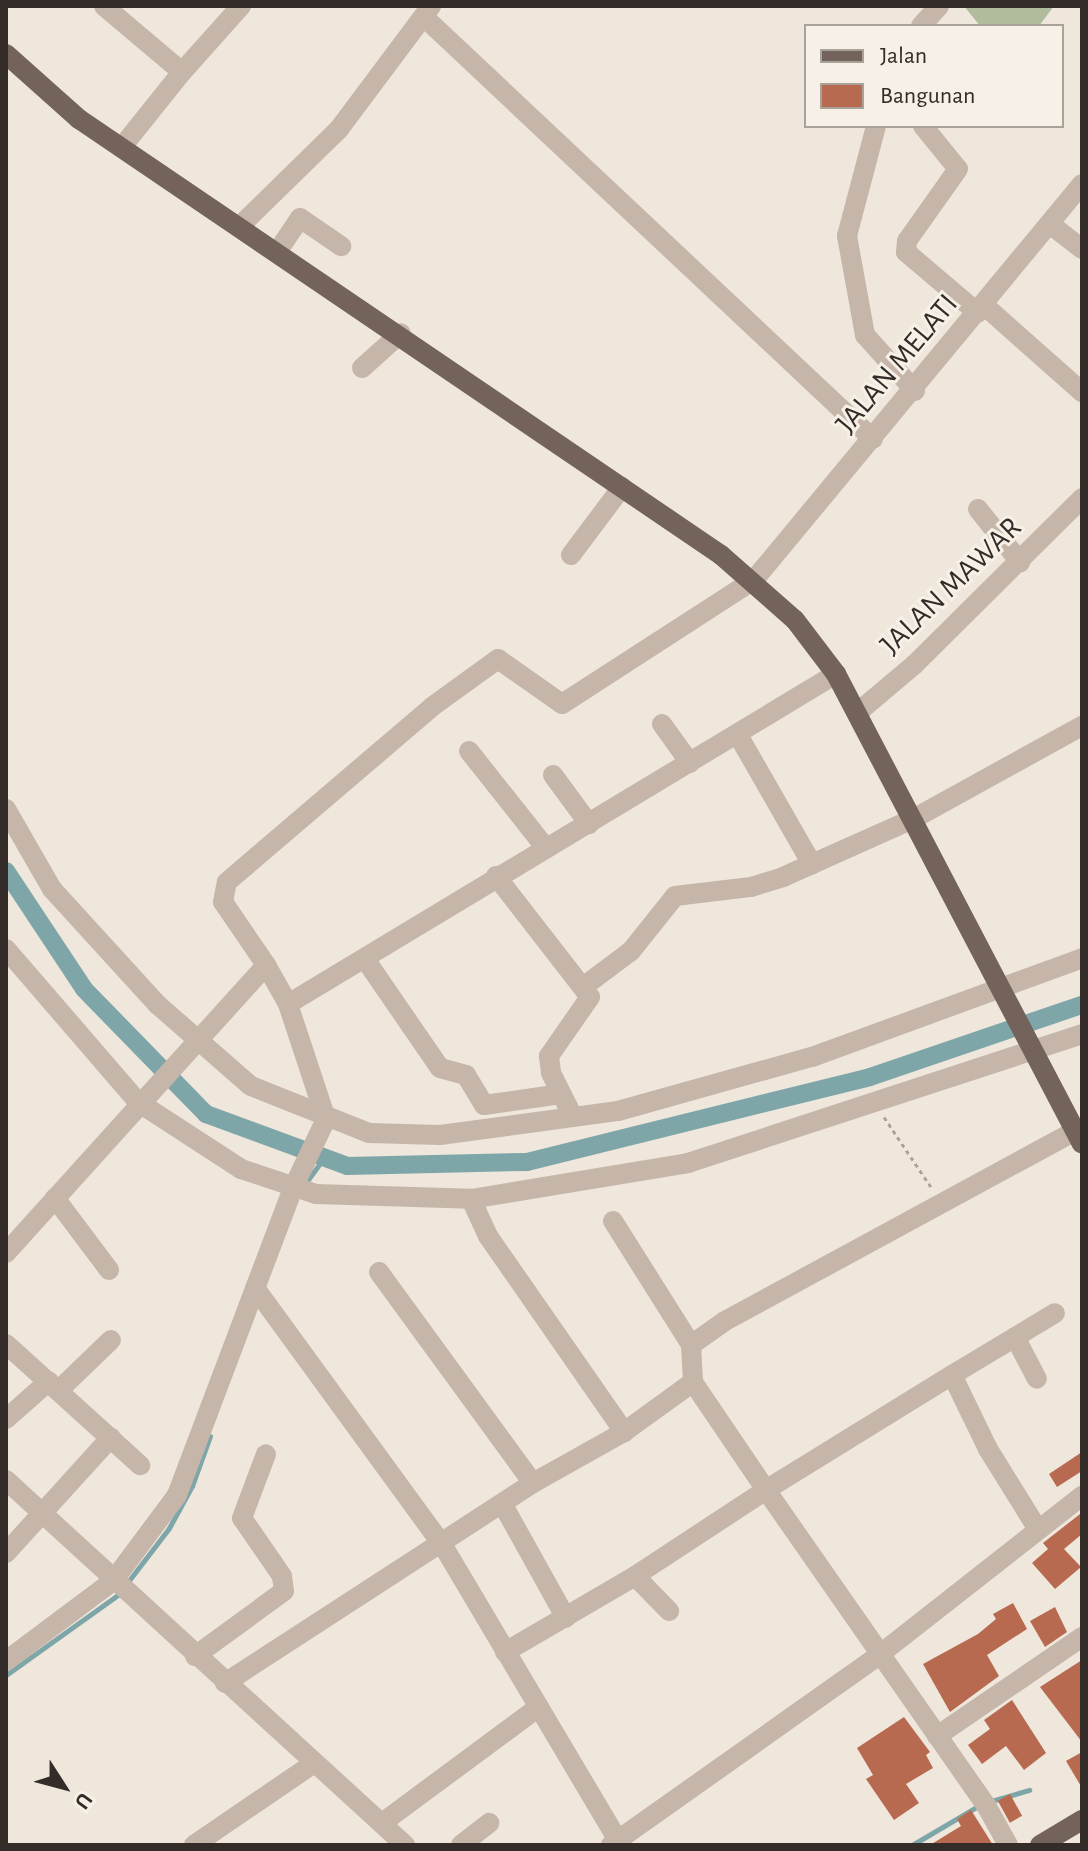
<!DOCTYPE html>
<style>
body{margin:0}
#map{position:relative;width:1088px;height:1851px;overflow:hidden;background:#efe6dc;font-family:"Alegreya Sans",sans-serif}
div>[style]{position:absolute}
.green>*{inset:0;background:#b1bc9d}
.stream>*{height:5px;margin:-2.5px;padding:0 2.5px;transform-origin:2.5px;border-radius:2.5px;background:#7ea6a8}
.canal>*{height:18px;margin:-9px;padding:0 9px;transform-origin:9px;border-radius:9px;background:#7ea6a8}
.building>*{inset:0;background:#b86a50;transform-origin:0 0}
.path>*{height:3px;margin-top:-1.5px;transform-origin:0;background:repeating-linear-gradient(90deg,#b1a093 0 4px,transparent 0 8px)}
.minor>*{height:20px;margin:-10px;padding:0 10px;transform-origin:10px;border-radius:10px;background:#c5b6a9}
.major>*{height:20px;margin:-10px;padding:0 10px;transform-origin:10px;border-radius:10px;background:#73635b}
span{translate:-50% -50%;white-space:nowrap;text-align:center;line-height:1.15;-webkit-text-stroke:6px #f7f0e7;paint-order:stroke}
.street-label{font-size:30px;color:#332c28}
.frame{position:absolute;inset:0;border:8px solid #332c28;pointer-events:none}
.legend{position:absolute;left:804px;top:24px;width:260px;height:104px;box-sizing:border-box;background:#f7f0e7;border:2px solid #a9a29b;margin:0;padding:10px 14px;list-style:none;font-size:24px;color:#332c28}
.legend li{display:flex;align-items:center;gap:16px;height:40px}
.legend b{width:40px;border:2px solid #a9a29b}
.north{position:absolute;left:24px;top:1747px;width:80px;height:80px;-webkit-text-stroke:6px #f7f0e7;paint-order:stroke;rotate:126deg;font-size:22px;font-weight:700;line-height:32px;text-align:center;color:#332c28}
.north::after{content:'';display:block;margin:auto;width:28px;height:36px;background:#332c28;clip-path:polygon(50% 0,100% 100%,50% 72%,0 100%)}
</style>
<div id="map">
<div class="green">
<i style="clip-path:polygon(964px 6px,1054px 6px,1039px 26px,980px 26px)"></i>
</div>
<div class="stream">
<i style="left:307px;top:1181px;width:29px;rotate:-54deg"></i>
<i style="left:127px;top:1583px;width:69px;rotate:-52.6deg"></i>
<i style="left:169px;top:1528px;width:48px;rotate:-61.3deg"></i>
<i style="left:192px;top:1486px;width:53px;rotate:-70.2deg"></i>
<i style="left:6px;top:1675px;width:143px;rotate:-35.6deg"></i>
<i style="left:988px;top:1802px;width:43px;rotate:-16.3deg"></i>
<i style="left:912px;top:1845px;width:77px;rotate:-30.6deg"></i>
</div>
<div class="canal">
<i style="left:6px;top:871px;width:141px;rotate:56.5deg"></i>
<i style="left:84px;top:989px;width:175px;rotate:45.7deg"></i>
<i style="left:206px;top:1114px;width:150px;rotate:20.2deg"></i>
<i style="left:347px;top:1166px;width:180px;rotate:-1.3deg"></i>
<i style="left:527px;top:1162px;width:353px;rotate:-13.9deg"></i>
<i style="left:870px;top:1077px;width:224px;rotate:-18.8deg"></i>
</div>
<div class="building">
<i style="clip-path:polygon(1082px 1452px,1082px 1471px,1057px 1487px,1049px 1474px)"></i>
<i style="clip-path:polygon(1080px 1514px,1082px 1534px,1064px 1549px,1081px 1567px,1055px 1589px,1032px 1563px,1048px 1549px,1043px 1543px)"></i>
<i style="clip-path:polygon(1013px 1603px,1027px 1629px,987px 1655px,999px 1676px,950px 1712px,923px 1664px,978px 1634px,996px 1619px,993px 1614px)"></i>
<i style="clip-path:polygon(1055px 1607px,1067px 1632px,1045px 1647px,1030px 1621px)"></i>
<i style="clip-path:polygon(1082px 1660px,1082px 1742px,1040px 1687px)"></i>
<i style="clip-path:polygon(1012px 1700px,1046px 1753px,1024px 1770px,1006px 1746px,982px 1764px,968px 1745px,990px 1729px,984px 1720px)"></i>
<i style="clip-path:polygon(904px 1717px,930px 1752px,926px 1755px,933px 1768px,906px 1784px,919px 1803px,894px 1820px,866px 1779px,873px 1775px,857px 1748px)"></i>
<i style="clip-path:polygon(1082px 1752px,1082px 1788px,1066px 1761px)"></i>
<i style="left:1010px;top:1794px;width:25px;height:14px;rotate:61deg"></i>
<i style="clip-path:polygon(971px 1810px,993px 1845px,930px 1845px,961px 1826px,957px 1819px)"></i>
</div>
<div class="path">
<i style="left:884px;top:1117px;width:84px;rotate:56.1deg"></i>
</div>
<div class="minor">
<i style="left:104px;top:6px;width:102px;rotate:40.2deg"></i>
<i style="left:182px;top:72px;width:96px;rotate:128.7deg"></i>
<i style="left:424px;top:17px;width:616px;rotate:43.22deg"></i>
<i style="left:921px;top:26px;width:27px;rotate:-48deg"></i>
<i style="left:182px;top:72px;width:89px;rotate:-48.2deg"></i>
<i style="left:876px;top:126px;width:114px;rotate:104.8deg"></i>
<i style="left:847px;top:236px;width:101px;rotate:79.7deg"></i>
<i style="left:865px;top:335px;width:75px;rotate:48.2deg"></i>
<i style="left:923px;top:126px;width:55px;rotate:50.9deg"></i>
<i style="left:958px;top:169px;width:88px;rotate:125.3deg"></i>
<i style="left:907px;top:241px;width:11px;rotate:95deg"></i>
<i style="left:906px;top:252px;width:94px;rotate:40.3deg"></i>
<i style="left:1050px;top:224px;width:41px;rotate:38deg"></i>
<i style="left:240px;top:226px;width:139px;rotate:-44.4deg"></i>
<i style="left:339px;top:129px;width:154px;rotate:-53.2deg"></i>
<i style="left:277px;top:252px;width:41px;rotate:-55.9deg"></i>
<i style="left:300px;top:218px;width:50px;rotate:34.3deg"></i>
<i style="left:985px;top:306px;width:130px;rotate:41.6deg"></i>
<i style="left:362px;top:368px;width:52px;rotate:-41.9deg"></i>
<i style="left:978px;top:509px;width:68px;rotate:51.6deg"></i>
<i style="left:571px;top:555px;width:85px;rotate:-53.1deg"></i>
<i style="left:857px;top:713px;width:75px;rotate:-40.1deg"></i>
<i style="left:914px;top:665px;width:237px;rotate:-44.8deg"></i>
<i style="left:662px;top:724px;width:48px;rotate:54.3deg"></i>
<i style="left:738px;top:735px;width:149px;rotate:60.2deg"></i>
<i style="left:469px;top:751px;width:124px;rotate:51.6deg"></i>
<i style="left:553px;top:775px;width:61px;rotate:53.7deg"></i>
<i style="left:6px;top:809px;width:92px;rotate:60.1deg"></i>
<i style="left:52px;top:889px;width:157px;rotate:47.6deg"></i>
<i style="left:158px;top:1005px;width:123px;rotate:41.1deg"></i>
<i style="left:251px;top:1086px;width:127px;rotate:21.7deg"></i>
<i style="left:369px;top:1133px;width:71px;rotate:1.6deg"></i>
<i style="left:440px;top:1135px;width:180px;rotate:-7.7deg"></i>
<i style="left:618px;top:1111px;width:201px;rotate:-15.6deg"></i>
<i style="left:812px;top:1057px;width:288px;rotate:-20.1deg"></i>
<i style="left:496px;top:876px;width:153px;rotate:52.2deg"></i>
<i style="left:590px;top:997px;width:72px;rotate:124.8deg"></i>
<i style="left:549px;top:1056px;width:17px;rotate:83deg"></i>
<i style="left:551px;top:1073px;width:49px;rotate:63.4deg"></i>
<i style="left:6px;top:949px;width:202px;rotate:49.2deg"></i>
<i style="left:138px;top:1102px;width:123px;rotate:33deg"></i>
<i style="left:241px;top:1169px;width:79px;rotate:18.4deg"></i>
<i style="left:316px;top:1194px;width:155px;rotate:1.8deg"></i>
<i style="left:471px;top:1199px;width:220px;rotate:-9.4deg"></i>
<i style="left:688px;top:1163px;width:415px;rotate:-18.1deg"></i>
<i style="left:365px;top:959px;width:132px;rotate:55.5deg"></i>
<i style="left:440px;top:1068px;width:27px;rotate:15deg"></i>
<i style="left:466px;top:1075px;width:35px;rotate:59deg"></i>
<i style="left:484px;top:1105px;width:78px;rotate:-8.1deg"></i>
<i style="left:266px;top:965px;width:76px;rotate:-124.3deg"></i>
<i style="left:223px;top:902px;width:20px;rotate:-79deg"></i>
<i style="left:227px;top:882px;width:271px;rotate:-40.5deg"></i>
<i style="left:433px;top:706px;width:80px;rotate:-35.9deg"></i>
<i style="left:498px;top:659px;width:78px;rotate:35.1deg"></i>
<i style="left:562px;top:704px;width:229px;rotate:-32.9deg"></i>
<i style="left:754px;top:580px;width:514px;rotate:-50.37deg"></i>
<i style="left:583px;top:987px;width:60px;rotate:-36.9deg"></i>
<i style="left:631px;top:951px;width:70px;rotate:-51.3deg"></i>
<i style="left:675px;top:896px;width:77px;rotate:-6.8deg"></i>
<i style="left:751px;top:887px;width:34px;rotate:-17deg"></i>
<i style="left:783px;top:877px;width:145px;rotate:-24.1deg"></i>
<i style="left:915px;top:818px;width:191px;rotate:-28.9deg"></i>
<i style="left:55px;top:1198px;width:90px;rotate:53.1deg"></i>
<i style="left:471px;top:1199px;width:41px;rotate:65.3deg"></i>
<i style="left:488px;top:1236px;width:239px;rotate:55.2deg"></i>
<i style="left:613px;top:1221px;width:146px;rotate:57.8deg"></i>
<i style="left:6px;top:1253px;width:388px;rotate:-47.9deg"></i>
<i style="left:266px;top:965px;width:45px;rotate:60.6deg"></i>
<i style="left:288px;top:1004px;width:640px;rotate:-31.06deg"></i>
<i style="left:379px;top:1272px;width:261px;rotate:53.9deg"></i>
<i style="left:255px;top:1288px;width:317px;rotate:53.9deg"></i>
<i style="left:442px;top:1544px;width:350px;rotate:59.3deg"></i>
<i style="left:1015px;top:1337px;width:47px;rotate:62.4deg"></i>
<i style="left:6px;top:1344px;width:181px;rotate:42.1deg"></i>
<i style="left:952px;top:1375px;width:120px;rotate:-31deg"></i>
<i style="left:59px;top:1390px;width:72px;rotate:-43.9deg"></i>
<i style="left:6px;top:1419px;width:57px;rotate:-41.5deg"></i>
<i style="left:6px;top:1480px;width:541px;rotate:42.45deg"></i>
<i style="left:503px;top:1505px;width:129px;rotate:60.9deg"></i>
<i style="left:1037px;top:1528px;width:93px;rotate:-121.8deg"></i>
<i style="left:988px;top:1449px;width:82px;rotate:-115.9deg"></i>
<i style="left:952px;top:1375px;width:219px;rotate:148.3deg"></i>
<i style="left:766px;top:1490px;width:130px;rotate:-124.1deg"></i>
<i style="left:693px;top:1382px;width:37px;rotate:-93deg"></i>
<i style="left:691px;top:1345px;width:42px;rotate:-35.2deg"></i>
<i style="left:725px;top:1321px;width:398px;rotate:-28.5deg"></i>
<i style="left:6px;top:1553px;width:156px;rotate:-47.8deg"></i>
<i style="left:635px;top:1576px;width:49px;rotate:45.8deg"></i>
<i style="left:505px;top:1652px;width:151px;rotate:-30.3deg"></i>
<i style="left:635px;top:1576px;width:157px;rotate:-33.3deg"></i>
<i style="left:766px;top:1490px;width:386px;rotate:55.1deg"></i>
<i style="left:987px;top:1807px;width:43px;rotate:61.1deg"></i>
<i style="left:195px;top:1656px;width:110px;rotate:-36.1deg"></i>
<i style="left:284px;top:1591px;width:15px;rotate:-98deg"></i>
<i style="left:282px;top:1576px;width:70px;rotate:-124.6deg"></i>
<i style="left:242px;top:1518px;width:68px;rotate:-69.4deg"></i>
<i style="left:6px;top:1661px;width:134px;rotate:-36.8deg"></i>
<i style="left:113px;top:1581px;width:107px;rotate:-53.3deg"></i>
<i style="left:177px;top:1495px;width:328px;rotate:-69.3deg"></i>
<i style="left:293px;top:1188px;width:76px;rotate:-64.4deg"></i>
<i style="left:326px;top:1119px;width:121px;rotate:-108.3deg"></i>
<i style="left:225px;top:1683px;width:367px;rotate:-33deg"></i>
<i style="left:533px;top:1483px;width:104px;rotate:-29.3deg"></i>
<i style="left:624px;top:1432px;width:85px;rotate:-35.9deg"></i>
<i style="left:937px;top:1736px;width:176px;rotate:-34.3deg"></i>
<i style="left:382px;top:1823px;width:195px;rotate:-36.5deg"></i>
<i style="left:194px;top:1845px;width:145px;rotate:-34.3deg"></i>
<i style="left:461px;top:1845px;width:36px;rotate:-38deg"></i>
<i style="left:611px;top:1845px;width:329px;rotate:-35.3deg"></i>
<i style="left:879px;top:1655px;width:258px;rotate:-38.1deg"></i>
</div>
<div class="major">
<i style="left:6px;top:54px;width:98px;rotate:41.7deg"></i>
<i style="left:79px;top:119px;width:776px;rotate:34.18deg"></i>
<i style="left:721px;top:555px;width:98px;rotate:41.3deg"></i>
<i style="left:795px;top:620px;width:68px;rotate:52.8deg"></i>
<i style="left:836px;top:674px;width:530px;rotate:62.37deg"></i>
<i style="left:1040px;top:1845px;width:49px;rotate:-30.8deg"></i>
</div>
<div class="street-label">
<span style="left:897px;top:364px;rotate:-50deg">JALAN MELATI</span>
<span style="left:951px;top:586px;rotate:-44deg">JALAN MAWAR</span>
</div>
<div class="frame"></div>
<ul class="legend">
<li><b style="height:10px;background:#73635b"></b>Jalan</li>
<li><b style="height:22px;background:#b86a50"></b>Bangunan</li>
</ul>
<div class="north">U</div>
</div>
